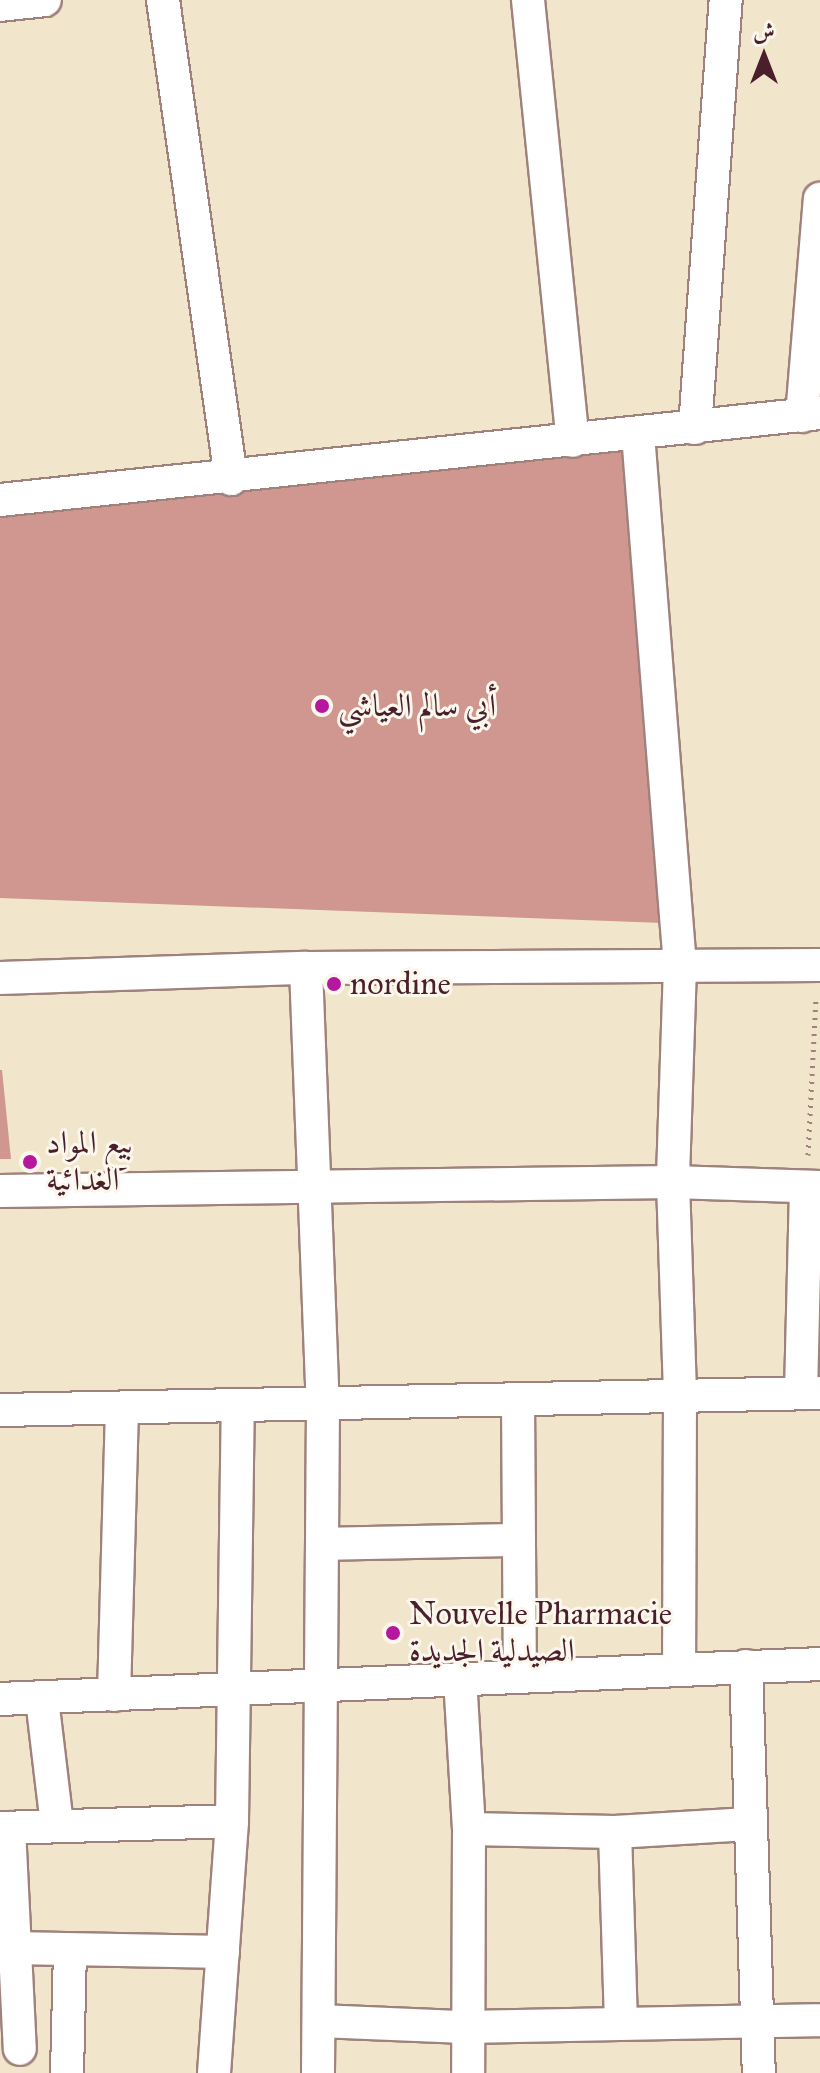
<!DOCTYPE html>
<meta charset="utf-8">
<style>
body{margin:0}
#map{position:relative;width:820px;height:2073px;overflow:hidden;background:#f1e6cb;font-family:"IM FELL Great Primer",Amiri,serif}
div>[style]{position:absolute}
.building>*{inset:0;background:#cf9790}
.path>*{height:5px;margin-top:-2.5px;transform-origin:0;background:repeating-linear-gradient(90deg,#9e827b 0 2px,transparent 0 8px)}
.roads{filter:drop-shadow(2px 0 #9e827b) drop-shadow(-2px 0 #9e827b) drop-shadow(0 2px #9e827b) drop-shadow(0 -2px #9e827b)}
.minor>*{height:32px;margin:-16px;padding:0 16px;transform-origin:16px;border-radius:16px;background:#fff}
.dots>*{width:22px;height:22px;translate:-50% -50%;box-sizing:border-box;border:4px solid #fbf7ec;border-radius:50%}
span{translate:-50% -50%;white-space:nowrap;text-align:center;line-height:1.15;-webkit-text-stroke:6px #fbf7ec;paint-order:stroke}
.poi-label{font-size:32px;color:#4a1f2b}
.left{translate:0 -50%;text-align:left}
.north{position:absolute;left:724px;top:16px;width:80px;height:80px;-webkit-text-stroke:6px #fbf7ec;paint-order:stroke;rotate:0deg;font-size:22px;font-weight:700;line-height:32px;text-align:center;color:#4a1f2b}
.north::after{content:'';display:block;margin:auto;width:28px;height:36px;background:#4a1f2b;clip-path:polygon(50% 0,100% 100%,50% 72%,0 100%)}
</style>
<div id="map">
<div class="building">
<i style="clip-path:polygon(622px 447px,663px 923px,0 898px,0 515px)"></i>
<i style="clip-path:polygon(0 1070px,2px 1070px,11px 1159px,0 1159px)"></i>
</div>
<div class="path">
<i style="left:808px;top:1155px;width:158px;rotate:-87.1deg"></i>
</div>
<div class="roads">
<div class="minor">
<i style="left:163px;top:0;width:484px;rotate:81.9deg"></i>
<i style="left:528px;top:0;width:443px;rotate:84.2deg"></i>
<i style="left:0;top:5px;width:45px;rotate:-6.3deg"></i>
<i style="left:802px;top:416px;width:218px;rotate:-85.3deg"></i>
<i style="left:695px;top:428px;width:429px;rotate:-85.9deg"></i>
<i style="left:638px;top:434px;width:534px;rotate:85.49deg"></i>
<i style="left:680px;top:966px;width:216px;rotate:91.9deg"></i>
<i style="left:673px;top:1182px;width:213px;rotate:88.1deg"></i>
<i style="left:680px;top:1395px;width:272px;rotate:90.2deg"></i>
<i style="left:0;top:500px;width:825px;rotate:-6.06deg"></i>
<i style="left:306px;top:968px;width:438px;rotate:87.8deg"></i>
<i style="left:323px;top:1406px;width:667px;rotate:90.43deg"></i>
<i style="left:0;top:978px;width:306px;rotate:-1.9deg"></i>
<i style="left:306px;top:968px;width:514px;rotate:-0.33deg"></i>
<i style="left:0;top:1191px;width:673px;rotate:-0.77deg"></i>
<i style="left:673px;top:1182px;width:147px;rotate:1.9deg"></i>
<i style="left:801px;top:1393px;width:205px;rotate:-88.6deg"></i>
<i style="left:518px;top:1400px;width:276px;rotate:89.6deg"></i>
<i style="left:0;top:1410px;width:820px;rotate:-1.19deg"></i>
<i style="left:323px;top:1544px;width:196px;rotate:-1.2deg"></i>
<i style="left:746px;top:1666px;width:407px;rotate:88.2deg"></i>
<i style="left:460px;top:1678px;width:151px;rotate:86.6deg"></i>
<i style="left:469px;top:1829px;width:244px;rotate:90.2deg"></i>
<i style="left:114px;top:1695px;width:286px;rotate:-88.4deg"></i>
<i style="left:0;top:1699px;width:821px;rotate:-2.44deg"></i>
<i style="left:42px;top:1699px;width:127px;rotate:83.2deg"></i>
<i style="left:0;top:1828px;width:232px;rotate:-1.7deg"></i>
<i style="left:9px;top:1828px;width:221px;rotate:87.2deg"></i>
<i style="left:469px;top:1829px;width:146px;rotate:1.2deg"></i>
<i style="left:615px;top:1832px;width:134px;rotate:-3.4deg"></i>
<i style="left:615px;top:1832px;width:189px;rotate:88.2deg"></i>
<i style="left:15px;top:1948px;width:208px;rotate:1.1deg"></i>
<i style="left:319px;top:2021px;width:146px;rotate:2.4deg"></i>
<i style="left:465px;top:2027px;width:355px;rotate:-1.1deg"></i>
<i style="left:67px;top:2073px;width:121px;rotate:-88.6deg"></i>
<i style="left:214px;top:2073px;width:253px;rotate:-85.9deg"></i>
<i style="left:232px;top:1821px;width:412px;rotate:-89.2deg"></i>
</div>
</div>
<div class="dots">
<i style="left:322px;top:706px;background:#b5179e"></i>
<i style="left:334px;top:984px;background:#b5179e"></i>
<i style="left:30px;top:1162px;background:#b5179e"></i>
<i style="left:393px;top:1633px;background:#b5179e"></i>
</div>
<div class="poi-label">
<span class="left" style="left:338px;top:706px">أبي سالم العياشي</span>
<span class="left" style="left:350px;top:984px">nordine</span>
<span class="left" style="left:46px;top:1162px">بيع المواد<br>الغدائية</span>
<span class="left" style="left:409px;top:1633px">Nouvelle Pharmacie<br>الصيدلية الجديدة</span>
</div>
<div class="north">ش</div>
</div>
